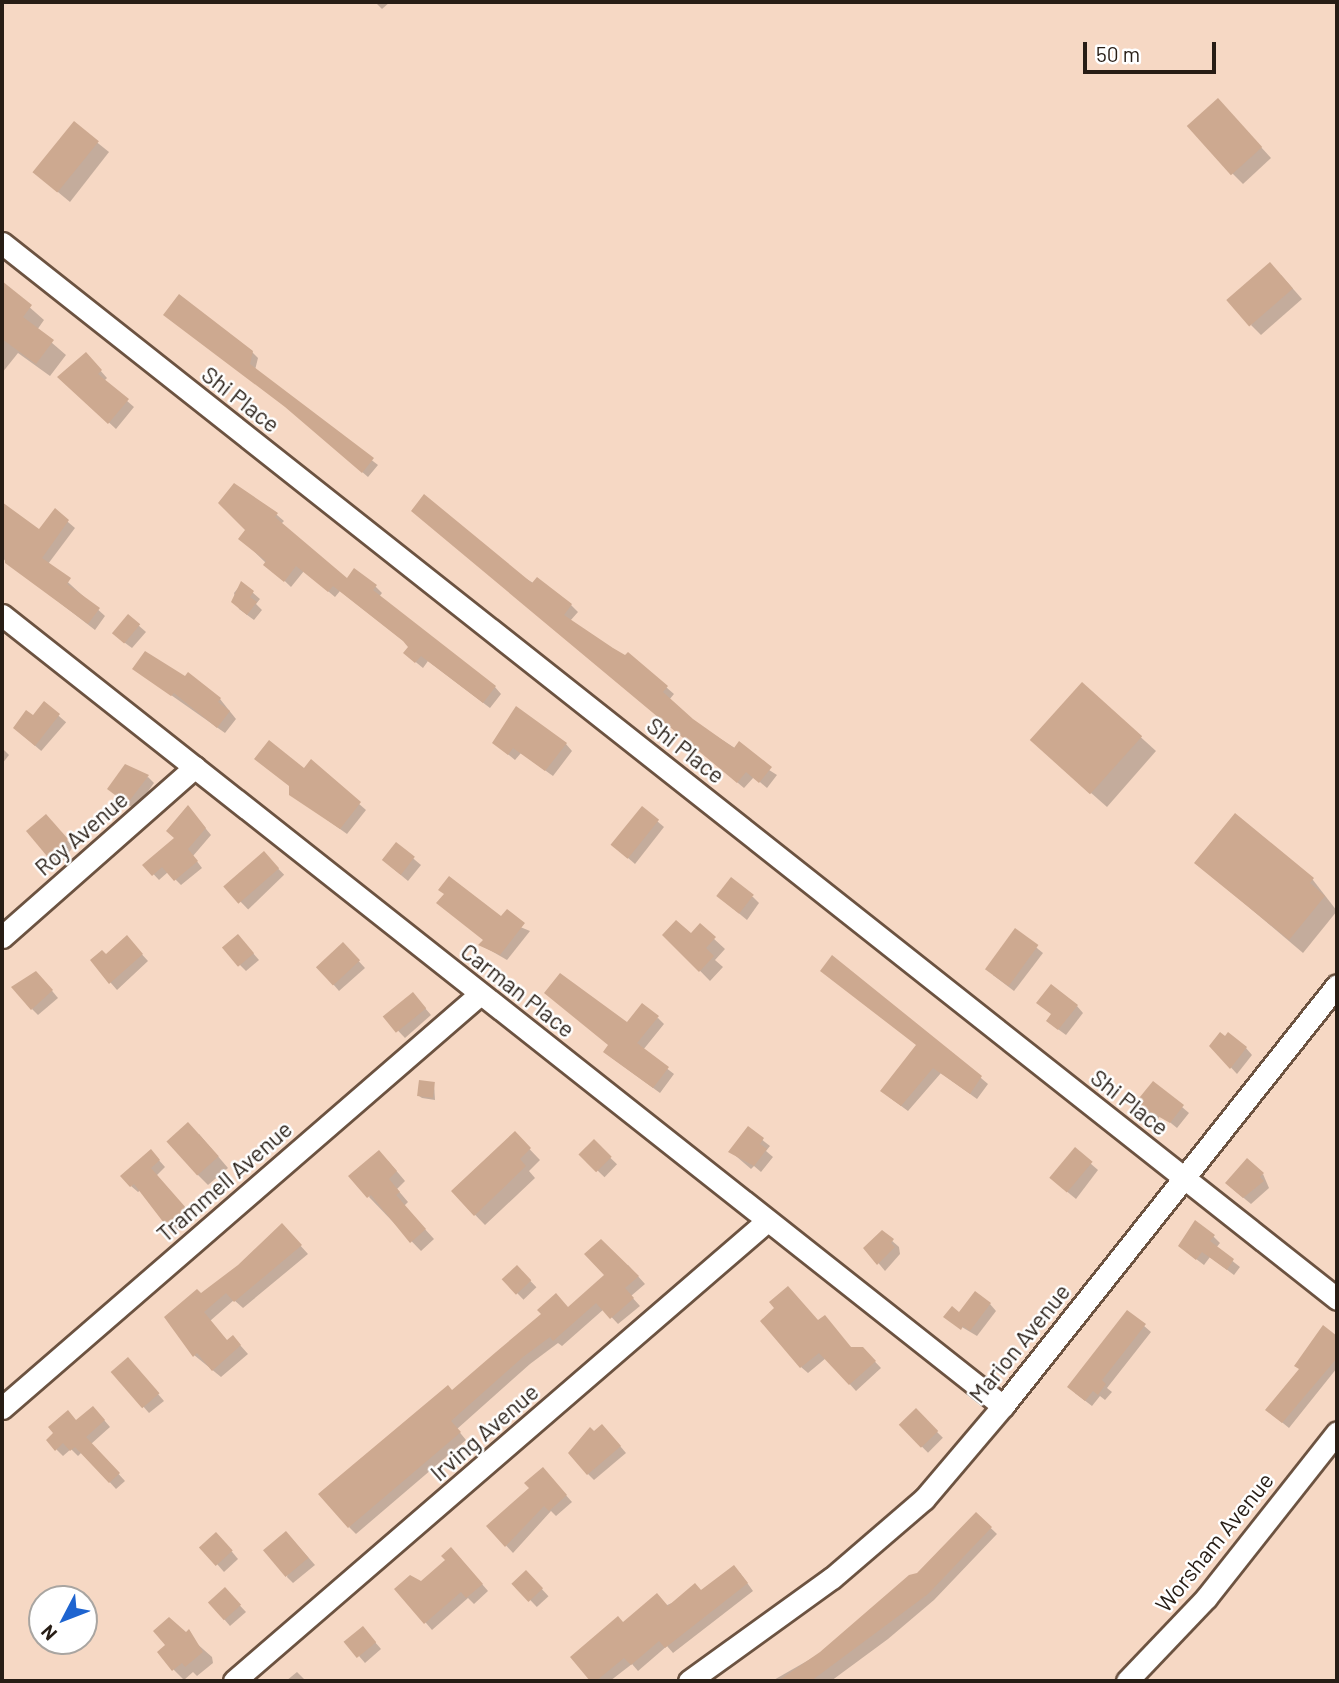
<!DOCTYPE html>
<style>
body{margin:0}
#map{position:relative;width:1339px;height:1683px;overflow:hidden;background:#f6d8c4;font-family:Barlow,sans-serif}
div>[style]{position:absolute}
.shadow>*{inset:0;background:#0003;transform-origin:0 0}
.building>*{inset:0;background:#cda990;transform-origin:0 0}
.roads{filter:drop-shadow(2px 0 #6c5341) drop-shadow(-2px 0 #6c5341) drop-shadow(0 2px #6c5341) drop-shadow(0 -2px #6c5341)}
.minor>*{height:21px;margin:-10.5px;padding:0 10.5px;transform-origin:10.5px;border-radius:10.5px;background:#fff}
span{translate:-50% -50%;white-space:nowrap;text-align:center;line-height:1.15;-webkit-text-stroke:5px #fff;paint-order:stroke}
.street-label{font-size:23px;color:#271d15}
.frame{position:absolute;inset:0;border:4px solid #271d15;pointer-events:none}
.north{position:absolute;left:28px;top:1585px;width:70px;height:70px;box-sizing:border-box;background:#fff;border:2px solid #a9a5a1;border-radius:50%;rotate:228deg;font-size:19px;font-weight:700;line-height:28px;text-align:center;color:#271d15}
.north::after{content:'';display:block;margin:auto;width:24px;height:32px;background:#1e64d0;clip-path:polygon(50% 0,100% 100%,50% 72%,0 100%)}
.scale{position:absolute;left:1083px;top:42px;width:133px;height:32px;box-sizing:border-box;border:4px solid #271d15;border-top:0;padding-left:9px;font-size:21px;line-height:24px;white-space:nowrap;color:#271d15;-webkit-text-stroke:5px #fff;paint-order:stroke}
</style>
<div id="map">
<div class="shadow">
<i style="clip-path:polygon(375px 2px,390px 2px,382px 9px)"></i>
<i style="clip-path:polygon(1228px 111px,1271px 158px,1243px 184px,1232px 173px)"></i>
<i style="clip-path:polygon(74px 124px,109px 152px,70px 202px,47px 183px)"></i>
<i style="clip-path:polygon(1281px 275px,1302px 299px,1261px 335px,1251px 325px)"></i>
<i style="clip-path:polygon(2px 283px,44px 320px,37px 330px,66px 355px,50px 376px,18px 353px,2px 373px)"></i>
<i style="clip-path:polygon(171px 320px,252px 352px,258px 358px,255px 370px,378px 465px,368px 477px,293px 412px)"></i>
<i style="clip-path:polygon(92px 361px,107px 378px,104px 381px,134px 407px,116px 429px,60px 377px)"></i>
<i style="clip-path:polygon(234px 485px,277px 515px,284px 521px,281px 524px,347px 581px,375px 586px,382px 593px,379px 597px,495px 687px,501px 694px,490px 708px,428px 661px,423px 668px,412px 659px,410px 646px,340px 591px,335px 597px,304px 571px,291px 587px,240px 538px,247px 530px)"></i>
<i style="clip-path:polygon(2px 505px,39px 531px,55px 511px,75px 528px,48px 564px,105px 616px,95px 630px,2px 558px)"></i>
<i style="clip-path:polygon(420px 517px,571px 605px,578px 612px,570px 621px,626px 657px,628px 654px,674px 694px,669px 700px,691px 720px,777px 775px,767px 788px,754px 777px,744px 788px)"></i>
<i style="clip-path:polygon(242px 583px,260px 599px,256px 604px,262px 610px,254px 620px,239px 609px,234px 593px)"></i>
<i style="clip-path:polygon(129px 617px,146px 632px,132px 648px,121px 640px)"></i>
<i style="clip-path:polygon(134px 669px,185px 679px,189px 674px,220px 699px,236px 719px,225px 733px)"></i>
<i style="clip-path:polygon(1082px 684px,1156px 751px,1107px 807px,1047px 754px)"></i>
<i style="left:45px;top:704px;width:28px;height:38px;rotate:41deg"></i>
<i style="clip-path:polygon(494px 743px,566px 744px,572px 751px,553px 776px,521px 753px,515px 760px)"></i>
<i style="clip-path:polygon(2px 748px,9px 755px,2px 764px)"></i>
<i style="clip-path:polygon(311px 762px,366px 810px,347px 834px,291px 794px)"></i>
<i style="clip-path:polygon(148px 777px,154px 783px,135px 810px,109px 789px)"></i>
<i style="clip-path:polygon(188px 807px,211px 835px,193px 856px,202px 868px,181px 885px,168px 872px,159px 880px,145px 865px,176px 838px)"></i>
<i style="clip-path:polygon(1235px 816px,1313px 880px,1337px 911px,1303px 953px,1197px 863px)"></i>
<i style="clip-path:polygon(657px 821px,664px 827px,635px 864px,620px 851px)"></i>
<i style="clip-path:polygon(53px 823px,73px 847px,59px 866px,28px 832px)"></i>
<i style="clip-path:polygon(396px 844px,421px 865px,408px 881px,390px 866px)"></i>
<i style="left:264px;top:854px;width:29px;height:50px;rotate:46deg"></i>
<i style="clip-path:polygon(719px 897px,753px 897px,759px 903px,747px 920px)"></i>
<i style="clip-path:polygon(501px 919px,530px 931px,507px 960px,481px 945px)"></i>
<i style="clip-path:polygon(700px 926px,725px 949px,715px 960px,723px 967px,710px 981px,665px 935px,691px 936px)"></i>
<i style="clip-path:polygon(1016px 931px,1043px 953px,1014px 991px,993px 975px)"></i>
<i style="clip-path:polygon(127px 938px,148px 961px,117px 990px,92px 961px,106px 956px)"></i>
<i style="clip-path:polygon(244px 943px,259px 960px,246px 971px,240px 965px)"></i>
<i style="clip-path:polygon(343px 944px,365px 968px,339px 991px,333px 984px)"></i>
<i style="clip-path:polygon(833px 957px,981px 1078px,988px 1084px,977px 1099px,941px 1073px,908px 1111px,889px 1097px,918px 1045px,822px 971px)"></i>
<i style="clip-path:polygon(43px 980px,58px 998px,38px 1015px,32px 1009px)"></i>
<i style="clip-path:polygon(419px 1001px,431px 1015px,405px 1038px,386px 1018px)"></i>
<i style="clip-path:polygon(1077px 1006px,1083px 1013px,1066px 1035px,1055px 1027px,1053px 1015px)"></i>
<i style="clip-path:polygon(658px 1018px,664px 1024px,643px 1050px,674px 1074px,660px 1093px,612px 1058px,627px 1025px)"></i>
<i style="clip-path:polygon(1211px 1046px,1246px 1048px,1252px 1055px,1237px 1074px)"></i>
<i style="clip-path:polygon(434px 1083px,435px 1100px,422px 1098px,419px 1096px)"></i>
<i style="clip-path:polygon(1154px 1083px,1189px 1113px,1177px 1128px,1161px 1115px,1157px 1120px,1138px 1103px)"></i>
<i style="clip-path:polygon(748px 1129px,770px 1146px,766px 1151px,773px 1157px,761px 1172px,754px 1166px,751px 1169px,730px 1151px)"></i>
<i style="clip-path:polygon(199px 1134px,228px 1168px,208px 1185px,198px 1175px)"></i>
<i style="clip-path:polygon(515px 1134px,540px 1160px,529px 1171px,535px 1178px,485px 1225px,453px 1192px)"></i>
<i style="left:594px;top:1142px;width:32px;height:18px;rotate:44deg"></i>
<i style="clip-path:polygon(1075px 1150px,1098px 1170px,1076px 1199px,1059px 1185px)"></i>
<i style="clip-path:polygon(157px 1158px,165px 1167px,156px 1176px,192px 1217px,175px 1232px,141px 1190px,138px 1192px,131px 1186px)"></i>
<i style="clip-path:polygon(388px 1161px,405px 1181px,397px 1189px,408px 1202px,404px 1206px,434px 1239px,421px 1251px,369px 1197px)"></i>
<i style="clip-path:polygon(1263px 1174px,1269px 1188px,1251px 1204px,1234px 1190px)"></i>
<i style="clip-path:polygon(882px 1232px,899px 1247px,900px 1254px,885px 1271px,866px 1248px)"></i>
<i style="clip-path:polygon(289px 1233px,308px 1254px,243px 1308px,234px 1300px,210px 1321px,228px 1342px,240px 1345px,248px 1354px,221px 1377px,194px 1355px,201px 1295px)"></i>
<i style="clip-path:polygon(1213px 1236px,1220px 1243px,1216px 1248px,1240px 1267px,1234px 1275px,1210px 1257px,1204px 1265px,1187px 1252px)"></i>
<i style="clip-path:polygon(628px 1265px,645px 1284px,631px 1296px,640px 1306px,618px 1324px,604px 1309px,562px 1346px,558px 1343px,530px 1364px,457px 1429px,466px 1440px,356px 1534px,349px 1527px,452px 1392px)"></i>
<i style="left:517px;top:1267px;width:28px;height:18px;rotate:46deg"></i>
<i style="clip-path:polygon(990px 1304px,996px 1311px,977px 1336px,945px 1317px)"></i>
<i style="clip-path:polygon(1128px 1312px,1151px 1332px,1107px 1388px,1112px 1392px,1105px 1400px,1100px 1396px,1092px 1406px,1075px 1393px)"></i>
<i style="clip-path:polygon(818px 1322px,852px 1348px,862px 1348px,881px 1368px,856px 1391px,826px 1358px,808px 1373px,801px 1367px)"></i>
<i style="clip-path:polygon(1324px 1328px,1337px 1339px,1337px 1368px,1289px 1428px,1267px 1410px,1301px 1370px)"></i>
<i style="clip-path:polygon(134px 1366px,164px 1401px,149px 1413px,113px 1372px)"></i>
<i style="left:916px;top:1411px;width:38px;height:21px;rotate:45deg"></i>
<i style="clip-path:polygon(99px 1414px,110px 1427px,91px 1444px,125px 1481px,116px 1489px,82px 1452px,78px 1456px,71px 1449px,63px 1456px,56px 1449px,56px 1433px)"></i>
<i style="clip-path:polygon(594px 1433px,609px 1433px,626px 1453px,594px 1480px,588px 1474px)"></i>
<i style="clip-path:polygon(549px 1476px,572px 1502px,556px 1516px,551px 1511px,513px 1553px,489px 1527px)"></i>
<i style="clip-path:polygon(976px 1514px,997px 1534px,934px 1600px,888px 1639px,831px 1681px,772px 1681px,821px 1653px,918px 1574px)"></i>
<i style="clip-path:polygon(293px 1540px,315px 1565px,293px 1583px,287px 1577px)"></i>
<i style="clip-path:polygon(223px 1541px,238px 1559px,224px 1572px,202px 1547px)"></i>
<i style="clip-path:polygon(458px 1556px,488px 1591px,474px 1604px,468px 1598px,432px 1630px,397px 1589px,421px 1583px)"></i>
<i style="left:526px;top:1572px;width:33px;height:16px;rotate:47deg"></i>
<i style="clip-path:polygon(740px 1573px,753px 1591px,673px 1653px,667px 1646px,638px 1671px,632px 1664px,610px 1681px,592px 1681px,573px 1658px,624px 1624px)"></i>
<i style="clip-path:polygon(231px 1596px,246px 1612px,230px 1626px,224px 1619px)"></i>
<i style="clip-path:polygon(169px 1619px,212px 1657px,213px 1663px,197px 1676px,193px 1672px,184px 1680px,174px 1670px,167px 1646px)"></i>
<i style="clip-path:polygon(369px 1635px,381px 1649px,365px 1663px,359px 1656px)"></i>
<i style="clip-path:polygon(297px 1672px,306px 1681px,286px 1681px)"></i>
</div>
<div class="building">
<i style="left:1218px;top:98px;width:66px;height:42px;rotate:48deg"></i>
<i style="left:74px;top:121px;width:32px;height:66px;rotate:39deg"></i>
<i style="left:1270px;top:262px;width:35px;height:58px;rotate:49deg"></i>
<i style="clip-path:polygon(2px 281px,32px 305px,23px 317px,54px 340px,36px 364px,2px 339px)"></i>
<i style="clip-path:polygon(179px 294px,253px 351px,250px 364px,374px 458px,362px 473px,285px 407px,163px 315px)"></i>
<i style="clip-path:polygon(86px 352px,102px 370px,98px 374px,129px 399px,108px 424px,57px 377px)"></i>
<i style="clip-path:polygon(234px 483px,278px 513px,275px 517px,347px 578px,354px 568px,377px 585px,373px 590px,496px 686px,483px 703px,421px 656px,415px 663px,403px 653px,408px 647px,403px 641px,333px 586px,328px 592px,296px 566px,284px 582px,263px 565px,266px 561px,238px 539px,245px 530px,218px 503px)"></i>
<i style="clip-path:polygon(424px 494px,532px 583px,537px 577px,572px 604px,564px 615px,613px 648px,625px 655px,628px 652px,668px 686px,663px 692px,693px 719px,734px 748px,739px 741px,772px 767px,759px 783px,746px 772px,737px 783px,411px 511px)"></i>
<i style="clip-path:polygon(2px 502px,39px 529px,55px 508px,69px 520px,42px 558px,71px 578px,67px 584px,100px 608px,88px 624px,5px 563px)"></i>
<i style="clip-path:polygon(241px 581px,254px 591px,250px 597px,257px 602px,247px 615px,231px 602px)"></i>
<i style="left:128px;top:614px;width:16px;height:25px;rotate:40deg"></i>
<i style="clip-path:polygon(145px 651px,185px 676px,188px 672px,221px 698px,218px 702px,230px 711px,217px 728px,174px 693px,171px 696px,132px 669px)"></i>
<i style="left:1082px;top:682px;width:81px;height:78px;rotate:42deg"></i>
<i style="clip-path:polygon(44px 701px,60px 714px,35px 746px,13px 728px,26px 710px,33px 715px)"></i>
<i style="clip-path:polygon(516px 706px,567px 743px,545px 771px,513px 748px,508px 755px,492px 743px)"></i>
<i style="clip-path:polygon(269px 740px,304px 768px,311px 759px,361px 802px,340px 829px,289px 795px,289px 786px,254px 759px)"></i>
<i style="clip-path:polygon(125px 764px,149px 775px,127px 804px,107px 789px)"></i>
<i style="clip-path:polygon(188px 805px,206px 828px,188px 849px,198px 861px,174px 881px,162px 867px,152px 876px,142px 865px,174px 838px,166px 831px)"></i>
<i style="left:642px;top:806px;width:22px;height:50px;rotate:39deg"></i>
<i style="clip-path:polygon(1235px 813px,1314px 878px,1310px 883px,1325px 896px,1289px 940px,1194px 863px)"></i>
<i style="clip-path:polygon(46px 814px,68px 839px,51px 861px,26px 831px)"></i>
<i style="left:396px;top:842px;width:24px;height:23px;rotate:38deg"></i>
<i style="left:264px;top:851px;width:23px;height:54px;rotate:49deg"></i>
<i style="clip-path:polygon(449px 876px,501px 916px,507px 909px,525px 923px,500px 955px,478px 945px,483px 940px,436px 903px,444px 894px,438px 890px)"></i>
<i style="left:731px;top:877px;width:29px;height:24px;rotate:38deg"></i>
<i style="clip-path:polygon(676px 920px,691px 933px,700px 923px,716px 937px,706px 948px,714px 956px,699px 972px,662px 935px)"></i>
<i style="left:1015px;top:928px;width:29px;height:51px;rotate:36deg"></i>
<i style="left:238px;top:934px;width:25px;height:21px;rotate:50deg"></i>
<i style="clip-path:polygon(127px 935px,143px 954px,109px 984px,90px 960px,102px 950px,106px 954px)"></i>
<i style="left:343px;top:942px;width:25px;height:37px;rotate:47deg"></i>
<i style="clip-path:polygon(832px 955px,982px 1076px,970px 1094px,933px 1068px,901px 1106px,880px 1091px,916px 1045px,820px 971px)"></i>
<i style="clip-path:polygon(36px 971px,53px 990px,31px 1010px,11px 987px)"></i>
<i style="clip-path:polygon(560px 973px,627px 1022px,642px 1003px,659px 1016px,637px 1043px,669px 1067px,653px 1088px,603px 1052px,608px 1045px,544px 993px)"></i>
<i style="clip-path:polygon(1051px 984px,1078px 1005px,1058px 1030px,1046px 1021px,1051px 1014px,1036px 1003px)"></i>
<i style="left:413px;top:992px;width:21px;height:39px;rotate:51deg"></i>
<i style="clip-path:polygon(1220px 1032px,1225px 1036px,1228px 1032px,1247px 1047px,1230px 1069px,1209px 1046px)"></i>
<i style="left:419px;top:1080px;width:16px;height:16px;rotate:7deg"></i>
<i style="clip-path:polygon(1153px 1081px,1184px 1105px,1170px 1123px,1135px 1103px)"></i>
<i style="left:188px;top:1122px;width:46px;height:29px;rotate:48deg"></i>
<i style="clip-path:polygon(748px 1126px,764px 1138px,760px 1144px,767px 1149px,754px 1166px,728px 1152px)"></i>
<i style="clip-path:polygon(515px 1131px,531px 1148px,520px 1159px,526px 1166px,474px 1216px,451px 1191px)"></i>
<i style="left:594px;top:1139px;width:25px;height:22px;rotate:45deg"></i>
<i style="left:1075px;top:1147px;width:23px;height:40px;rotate:40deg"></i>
<i style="clip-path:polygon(151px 1149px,160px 1160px,151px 1168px,187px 1209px,167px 1227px,134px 1184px,130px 1187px,120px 1176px)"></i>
<i style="clip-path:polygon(379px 1150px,397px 1171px,389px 1179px,400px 1192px,396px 1195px,426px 1229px,410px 1243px,371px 1195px,367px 1198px,348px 1176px)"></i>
<i style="clip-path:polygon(1247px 1158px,1264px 1173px,1260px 1177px,1264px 1181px,1243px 1198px,1225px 1183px)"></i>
<i style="clip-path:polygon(1195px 1220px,1215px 1235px,1210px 1241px,1234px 1259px,1227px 1270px,1202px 1252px,1196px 1260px,1178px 1246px)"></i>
<i style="clip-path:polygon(282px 1223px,302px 1245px,234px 1302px,226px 1293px,204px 1312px,227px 1340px,233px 1335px,241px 1345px,212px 1371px,197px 1353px,193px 1357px,164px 1317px,197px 1289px,201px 1293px,238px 1265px)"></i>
<i style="clip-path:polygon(882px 1230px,894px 1239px,891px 1243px,895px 1247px,877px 1265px,863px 1248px)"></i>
<i style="clip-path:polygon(601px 1239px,639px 1276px,625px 1288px,634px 1298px,610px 1319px,596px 1303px,553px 1341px,550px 1337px,523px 1357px,451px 1421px,461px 1432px,348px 1528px,318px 1494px,448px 1385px,452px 1390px,496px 1352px,541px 1314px,537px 1310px,556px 1293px,568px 1307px,604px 1275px,584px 1254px)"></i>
<i style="left:517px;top:1265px;width:21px;height:21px;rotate:47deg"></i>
<i style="clip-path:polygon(788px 1286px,818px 1320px,825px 1315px,851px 1347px,863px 1347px,876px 1361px,849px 1385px,819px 1353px,800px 1368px,760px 1321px,774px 1308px,769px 1302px)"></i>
<i style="clip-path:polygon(975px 1291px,991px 1303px,970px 1331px,963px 1326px,961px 1330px,943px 1317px,952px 1306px,959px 1312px)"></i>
<i style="clip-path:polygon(1127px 1310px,1146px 1324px,1102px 1380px,1106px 1384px,1098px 1395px,1093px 1391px,1085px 1401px,1067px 1387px)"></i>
<i style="clip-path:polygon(1323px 1325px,1337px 1336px,1337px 1358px,1282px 1423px,1265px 1410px,1299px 1369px,1294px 1366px)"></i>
<i style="left:128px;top:1357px;width:48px;height:23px;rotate:49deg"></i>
<i style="clip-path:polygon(93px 1406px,105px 1420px,86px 1437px,120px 1473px,109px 1483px,75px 1447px,70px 1451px,63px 1443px,55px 1451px,46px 1440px,53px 1433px,48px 1427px,68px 1410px,76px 1420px)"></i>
<i style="left:916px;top:1408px;width:32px;height:24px;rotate:46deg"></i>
<i style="clip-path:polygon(602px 1424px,621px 1446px,587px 1475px,568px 1453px,590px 1427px,594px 1431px)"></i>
<i style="clip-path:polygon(543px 1467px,567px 1495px,549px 1511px,544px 1506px,505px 1547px,486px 1526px,529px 1488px,524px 1483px)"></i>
<i style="clip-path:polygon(976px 1512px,992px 1527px,928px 1594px,811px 1681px,778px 1681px,820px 1652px,909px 1575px,917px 1573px)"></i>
<i style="left:286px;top:1531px;width:35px;height:30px;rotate:50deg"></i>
<i style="left:216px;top:1532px;width:25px;height:23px;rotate:48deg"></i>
<i style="clip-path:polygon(451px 1547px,483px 1584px,466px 1598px,461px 1592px,424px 1624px,394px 1589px,410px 1575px,421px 1581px,445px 1560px,441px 1556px)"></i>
<i style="clip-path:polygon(734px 1565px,748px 1583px,665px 1648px,659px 1641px,631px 1665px,624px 1658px,596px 1681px,590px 1681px,570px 1657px,618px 1616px,623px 1622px,657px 1593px,668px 1606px,695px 1583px,701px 1590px)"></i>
<i style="left:526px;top:1570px;width:25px;height:20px;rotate:47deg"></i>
<i style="left:225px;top:1587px;width:24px;height:23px;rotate:48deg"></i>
<i style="clip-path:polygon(169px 1617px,186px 1632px,189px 1629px,203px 1652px,185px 1667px,182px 1663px,172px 1671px,157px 1652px,165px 1645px,153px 1631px)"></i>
<i style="left:363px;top:1626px;width:21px;height:25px;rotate:51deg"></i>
</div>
<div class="roads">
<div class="minor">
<i style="left:2px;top:243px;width:1702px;rotate:38.34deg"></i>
<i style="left:2px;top:615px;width:1276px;rotate:38.32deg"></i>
<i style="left:2px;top:937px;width:257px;rotate:-41.4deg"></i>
<i style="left:2px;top:1408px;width:632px;rotate:-40.9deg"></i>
<i style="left:234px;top:1681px;width:704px;rotate:-40.8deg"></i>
<i style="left:689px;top:1681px;width:176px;rotate:-35.8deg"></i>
<i style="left:832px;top:1578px;width:121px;rotate:-40.7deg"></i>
<i style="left:924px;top:1499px;width:122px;rotate:-49.7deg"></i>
<i style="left:1003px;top:1406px;width:537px;rotate:-51.57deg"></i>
<i style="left:1127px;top:1681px;width:115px;rotate:-46.4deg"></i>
<i style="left:1206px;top:1598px;width:211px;rotate:-51.7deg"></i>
</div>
</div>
<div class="street-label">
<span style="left:241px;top:399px;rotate:38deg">Shi Place</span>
<span style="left:686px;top:750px;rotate:38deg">Shi Place</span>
<span style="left:81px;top:833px;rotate:-41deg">Roy Avenue</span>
<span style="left:518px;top:990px;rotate:38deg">Carman Place</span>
<span style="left:1130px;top:1102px;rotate:38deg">Shi Place</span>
<span style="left:224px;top:1181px;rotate:-41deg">Trammell Avenue</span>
<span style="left:1019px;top:1343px;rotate:-51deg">Marion Avenue</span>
<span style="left:484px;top:1432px;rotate:-41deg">Irving Avenue</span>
<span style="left:1214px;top:1542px;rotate:-51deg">Worsham Avenue</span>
</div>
<div class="frame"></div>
<div class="north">N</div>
<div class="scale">50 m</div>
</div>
